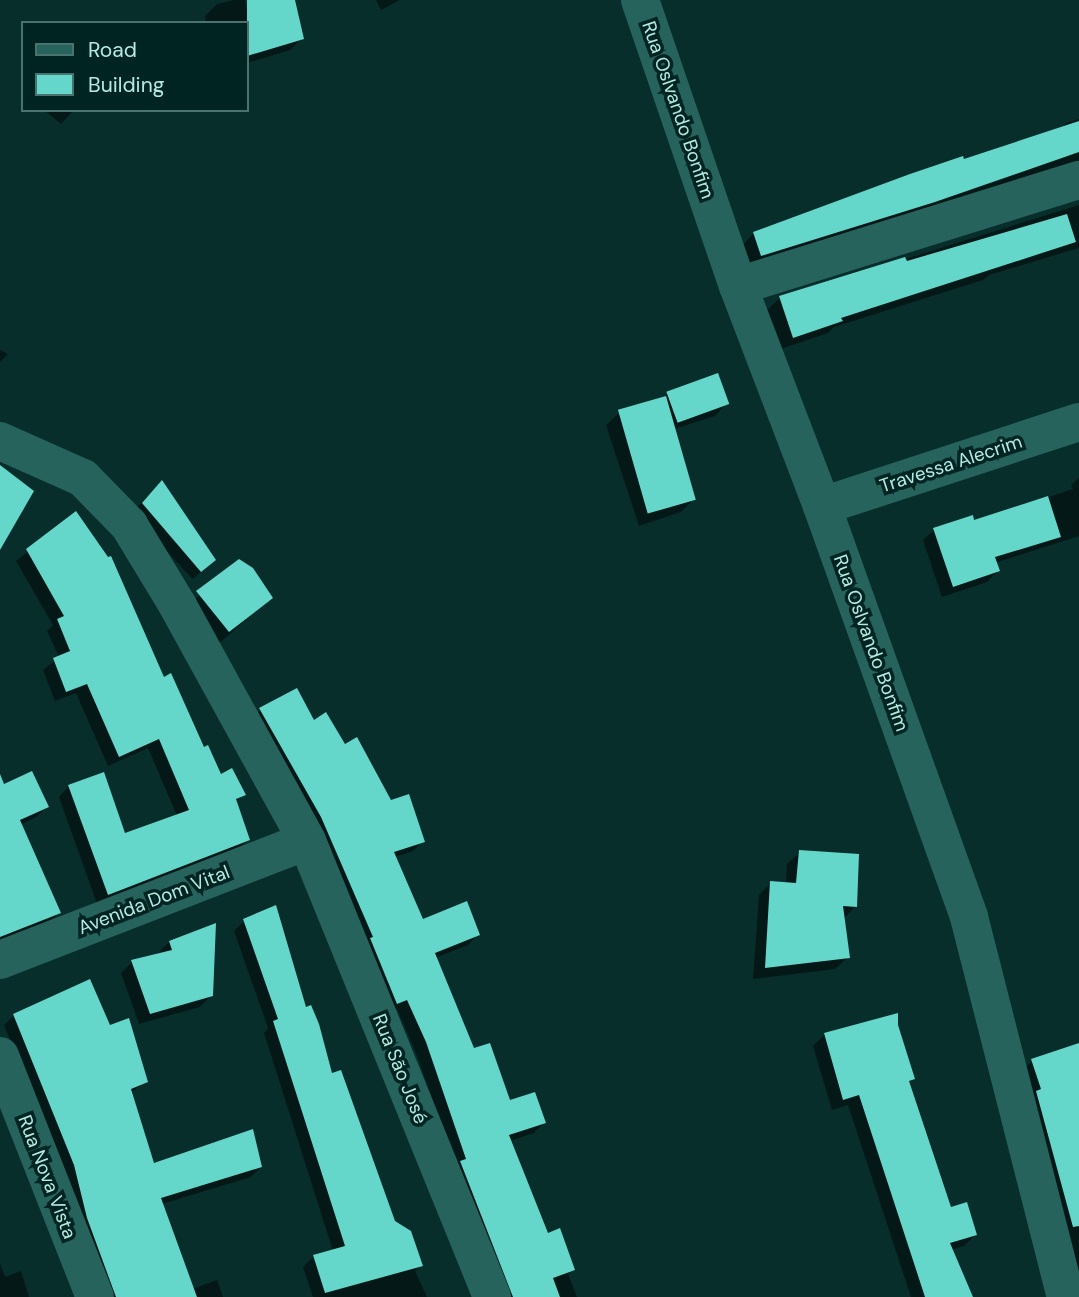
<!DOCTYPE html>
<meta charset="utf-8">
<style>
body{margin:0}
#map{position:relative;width:1079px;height:1297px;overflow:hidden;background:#082e2b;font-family:"DM Sans",sans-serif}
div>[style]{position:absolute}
.shadow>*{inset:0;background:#0007;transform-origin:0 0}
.building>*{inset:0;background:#65d7ca;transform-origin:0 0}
.minor>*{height:38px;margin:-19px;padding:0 19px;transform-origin:19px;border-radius:19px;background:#26635c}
span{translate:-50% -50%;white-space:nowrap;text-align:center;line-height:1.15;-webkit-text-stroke:7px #002421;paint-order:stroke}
.street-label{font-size:19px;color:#b6e9e2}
.legend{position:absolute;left:21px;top:21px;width:228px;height:91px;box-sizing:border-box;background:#002421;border:2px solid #49736e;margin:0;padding:9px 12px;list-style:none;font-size:21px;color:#b6e9e2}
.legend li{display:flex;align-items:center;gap:14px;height:35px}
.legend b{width:35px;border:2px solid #49736e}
</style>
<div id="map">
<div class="shadow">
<i style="clip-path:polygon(234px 0,245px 0,246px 7px,265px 0,293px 0,302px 38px,290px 50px,247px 63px,247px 23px,206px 23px,205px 16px,217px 4px)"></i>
<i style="clip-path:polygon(376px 0,400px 0,381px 10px)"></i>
<i style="clip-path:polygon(44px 110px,74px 110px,61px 124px)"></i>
<i style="clip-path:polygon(1079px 119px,1079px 175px,749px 267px,742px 246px,754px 233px,1060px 129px,1066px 123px)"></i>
<i style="clip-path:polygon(1079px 205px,1079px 248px,989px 275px,983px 280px,834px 327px,828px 333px,781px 349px,767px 310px,780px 298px)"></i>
<i style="clip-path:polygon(0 350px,8px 354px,0 362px)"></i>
<i style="clip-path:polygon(667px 394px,727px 403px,715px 416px,674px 429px,694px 499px,681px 512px,639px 526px,606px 425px,619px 413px,661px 400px)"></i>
<i style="clip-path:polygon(1079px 478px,1079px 536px,995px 563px,998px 571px,987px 582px,942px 597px,923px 540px,934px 530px,973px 522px,1073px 489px,1071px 485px)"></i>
<i style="left:152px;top:493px;width:91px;height:29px;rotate:47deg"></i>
<i style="clip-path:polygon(75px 514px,203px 749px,220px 776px,243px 794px,235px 802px,248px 839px,238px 850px,97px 904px,59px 797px,69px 786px,124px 835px,177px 816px,148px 748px,108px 766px,76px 693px,55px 701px,43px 670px,59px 657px,47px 631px,53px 625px,16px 561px)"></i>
<i style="left:239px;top:561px;width:49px;height:70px;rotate:49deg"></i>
<i style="clip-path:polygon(260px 710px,313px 722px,344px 746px,423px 841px,413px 851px,395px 857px,422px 921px,478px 934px,468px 945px,435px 958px,473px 1050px,509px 1102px,544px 1123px,534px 1133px,510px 1141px,547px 1235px,573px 1270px,568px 1274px,577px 1297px,502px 1297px,416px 1053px,397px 1009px,387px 1013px,250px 720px)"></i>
<i style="clip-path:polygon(0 776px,4px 785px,47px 807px,36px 817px,20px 825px,59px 913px,48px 923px,0 942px)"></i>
<i style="clip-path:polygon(800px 852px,856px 906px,843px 919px,848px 957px,835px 969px,753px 979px,759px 895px,771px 883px,786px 884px,787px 864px)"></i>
<i style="clip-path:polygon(244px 921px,305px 1009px,394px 1222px,421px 1265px,415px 1271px,427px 1297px,313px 1297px,303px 1267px,314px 1256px,333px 1251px,264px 1033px,268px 1028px,234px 931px)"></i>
<i style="clip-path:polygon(169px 942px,212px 995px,200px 1007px,139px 1024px,121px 973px,132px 962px,158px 953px)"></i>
<i style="clip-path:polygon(14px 1015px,109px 1028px,146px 1081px,131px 1093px,153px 1166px,261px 1167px,251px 1177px,162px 1204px,192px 1289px,217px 1280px,223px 1297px,103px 1297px,65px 1176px,4px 1025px)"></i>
<i style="clip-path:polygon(896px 1026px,913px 1079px,908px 1083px,950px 1209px,975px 1235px,964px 1246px,951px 1250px,972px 1297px,911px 1297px,848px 1105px,832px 1110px,813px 1046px,825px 1034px)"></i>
<i style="clip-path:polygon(1079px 1056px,1079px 1297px,1016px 1076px,1032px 1061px)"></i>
<i style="clip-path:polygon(0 1263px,5px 1277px,21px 1271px,29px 1297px,0 1297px)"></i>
</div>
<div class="building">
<i style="clip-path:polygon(247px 0,295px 0,304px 39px,247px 56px)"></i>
<i style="clip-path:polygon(1079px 121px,1079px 152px,935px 202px,761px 256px,753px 232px,910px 174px,963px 156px,964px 159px)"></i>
<i style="clip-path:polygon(1067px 214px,1076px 242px,841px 318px,843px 321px,793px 338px,779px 296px,905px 257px,907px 261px)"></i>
<i style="left:718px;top:373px;width:33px;height:55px;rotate:70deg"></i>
<i style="left:666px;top:396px;width:108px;height:50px;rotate:74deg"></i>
<i style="clip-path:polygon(0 465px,34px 491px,0 550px)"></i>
<i style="clip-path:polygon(162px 480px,216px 560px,201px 572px,142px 503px)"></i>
<i style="clip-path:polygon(1048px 496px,1061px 537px,995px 557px,1000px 571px,953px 587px,933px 528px,973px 515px,974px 520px)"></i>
<i style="clip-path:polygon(76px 511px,108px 557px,111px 556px,164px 677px,171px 673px,204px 747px,208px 745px,221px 774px,232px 768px,246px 795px,236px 799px,250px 840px,108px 895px,68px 785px,104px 772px,125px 833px,189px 810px,159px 739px,119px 757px,87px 684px,66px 692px,53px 658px,70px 651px,57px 619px,64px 616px,26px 549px)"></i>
<i style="clip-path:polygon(239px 559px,253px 568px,273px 598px,229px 632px,196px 591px)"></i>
<i style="clip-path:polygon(297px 688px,314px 720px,326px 712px,345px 744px,357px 737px,391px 800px,409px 794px,425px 842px,394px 852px,423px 919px,467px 901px,480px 935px,435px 953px,474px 1048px,490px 1043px,510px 1100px,535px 1092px,546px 1123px,509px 1135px,548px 1233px,560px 1228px,575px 1270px,553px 1278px,560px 1297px,513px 1297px,460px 1161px,466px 1159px,426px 1042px,407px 1000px,397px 1004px,370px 938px,373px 937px,321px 817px,259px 708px)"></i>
<i style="clip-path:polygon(32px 771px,49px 807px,20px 820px,61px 913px,0 937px,0 774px,4px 784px)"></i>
<i style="clip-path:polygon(799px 850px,859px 854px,857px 907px,843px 906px,850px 958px,765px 968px,770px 881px,796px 883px)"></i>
<i style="clip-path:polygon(276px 905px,306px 1007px,311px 1005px,319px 1024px,332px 1073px,341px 1070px,395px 1221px,411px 1231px,423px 1266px,325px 1293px,313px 1255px,345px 1246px,273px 1021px,278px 1019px,243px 919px)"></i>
<i style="clip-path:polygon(216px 923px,213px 996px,150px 1014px,131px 960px,172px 950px,169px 941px)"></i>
<i style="clip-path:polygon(90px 979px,110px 1025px,129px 1018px,148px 1082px,131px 1089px,154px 1163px,253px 1129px,262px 1167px,161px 1198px,197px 1297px,116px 1297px,87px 1218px,74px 1165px,13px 1014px)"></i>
<i style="clip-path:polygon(898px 1013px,898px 1025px,915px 1079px,909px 1081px,951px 1207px,967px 1202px,977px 1235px,950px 1243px,973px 1297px,925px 1297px,859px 1095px,843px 1100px,824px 1033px)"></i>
<i style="clip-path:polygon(1079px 1043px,1079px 1226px,1073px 1227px,1036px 1091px,1041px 1089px,1031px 1059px)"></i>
</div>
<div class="minor">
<i style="left:640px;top:0;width:302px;rotate:71.1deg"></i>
<i style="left:738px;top:286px;width:235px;rotate:69.1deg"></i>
<i style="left:822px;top:506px;width:436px;rotate:70.3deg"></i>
<i style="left:969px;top:917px;width:392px;rotate:75.7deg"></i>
<i style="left:738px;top:286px;width:357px;rotate:-17.3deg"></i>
<i style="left:0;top:441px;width:91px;rotate:24deg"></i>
<i style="left:83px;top:478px;width:66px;rotate:45.6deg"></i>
<i style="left:129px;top:525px;width:95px;rotate:58.8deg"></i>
<i style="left:178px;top:606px;width:268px;rotate:61.2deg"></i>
<i style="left:307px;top:841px;width:492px;rotate:67.9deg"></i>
<i style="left:822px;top:506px;width:270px;rotate:-18.1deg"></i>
<i style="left:0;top:960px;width:329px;rotate:-21.2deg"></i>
<i style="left:0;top:1056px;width:259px;rotate:68.5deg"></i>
</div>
<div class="street-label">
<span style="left:678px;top:110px;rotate:71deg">Rua Oslvando Bonfim</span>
<span style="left:951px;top:464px;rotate:-18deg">Travessa Alecrim</span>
<span style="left:871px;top:643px;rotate:70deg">Rua Oslvando Bonfim</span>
<span style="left:154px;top:900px;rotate:-21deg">Avenida Dom Vital</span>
<span style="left:400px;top:1069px;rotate:68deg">Rua São José</span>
<span style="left:47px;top:1177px;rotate:69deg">Rua Nova Vista</span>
</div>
<ul class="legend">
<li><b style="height:9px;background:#26635c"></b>Road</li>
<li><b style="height:19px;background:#65d7ca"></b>Building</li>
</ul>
</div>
